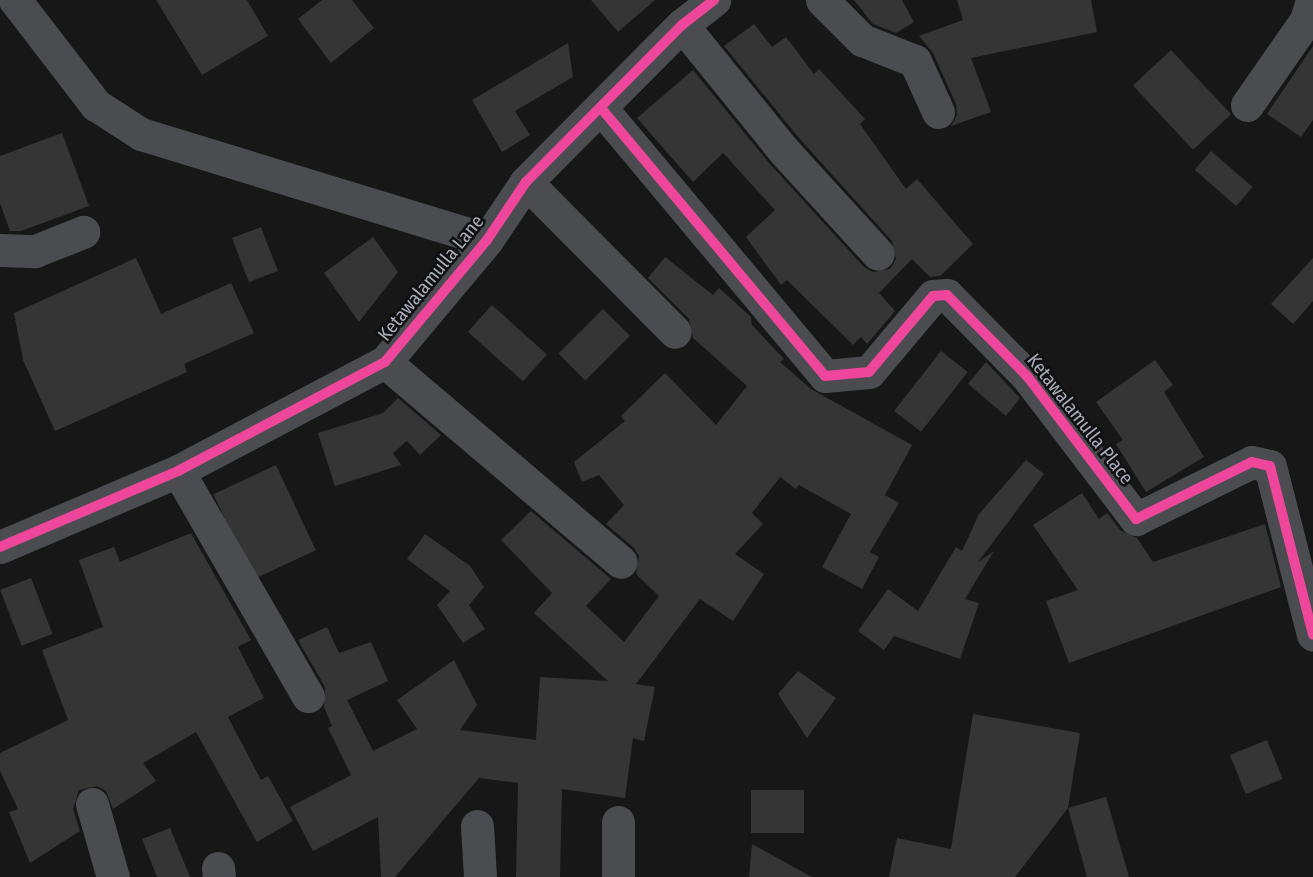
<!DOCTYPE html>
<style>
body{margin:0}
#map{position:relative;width:1313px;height:877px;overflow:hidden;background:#171717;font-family:"Fira Sans Condensed",sans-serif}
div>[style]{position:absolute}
.building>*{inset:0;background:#353536;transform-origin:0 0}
.minor>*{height:33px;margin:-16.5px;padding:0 16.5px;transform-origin:16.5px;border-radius:16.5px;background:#4b4c50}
.cycleway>*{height:10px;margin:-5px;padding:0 5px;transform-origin:5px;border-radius:5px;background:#ed469a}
span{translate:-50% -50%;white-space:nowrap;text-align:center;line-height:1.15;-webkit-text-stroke:5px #111113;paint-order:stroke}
.street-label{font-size:19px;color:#a8adb8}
</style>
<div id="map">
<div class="building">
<i style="clip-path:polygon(156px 0,247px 0,268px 36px,202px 75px)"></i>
<i style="clip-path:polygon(322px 0,352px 0,374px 28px,331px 63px,298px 19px)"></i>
<i style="clip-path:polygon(591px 0,655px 0,618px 32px)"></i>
<i style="clip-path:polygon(854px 0,902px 0,914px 22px,896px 33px,873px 24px)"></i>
<i style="clip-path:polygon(957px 0,1091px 0,1097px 32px,971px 58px,991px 112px,951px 126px,957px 115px,956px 104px,933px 53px,919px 36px,963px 20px)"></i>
<i style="clip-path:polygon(754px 24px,772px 47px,786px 37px,814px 74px,819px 69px,865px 119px,860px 124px,906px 189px,917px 179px,973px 244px,940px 276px,930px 277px,912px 259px,879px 293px,895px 311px,867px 344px,861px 337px,853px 345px,787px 280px,781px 285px,746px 237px,775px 210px,723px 153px,693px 182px,637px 118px,693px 70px,770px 164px,864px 267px,873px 272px,890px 269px,896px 259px,892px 241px,799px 138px,724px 46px)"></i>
<i style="clip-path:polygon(568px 43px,573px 77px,515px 111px,530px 135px,502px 152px,472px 100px)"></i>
<i style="clip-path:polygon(1313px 46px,1313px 120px,1301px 137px,1267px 114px)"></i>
<i style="left:1171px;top:50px;width:88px;height:52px;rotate:47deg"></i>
<i style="clip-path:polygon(62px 133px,89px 206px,21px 231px,10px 231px,0 203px,0 156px)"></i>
<i style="left:1211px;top:151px;width:55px;height:25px;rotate:41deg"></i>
<i style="left:261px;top:227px;width:47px;height:31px;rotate:69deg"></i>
<i style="clip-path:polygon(373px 237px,398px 272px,359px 322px,324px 273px)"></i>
<i style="clip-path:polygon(665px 257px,713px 295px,719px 288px,751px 317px,752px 325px,784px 359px,780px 362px,811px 389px,912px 445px,885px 495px,899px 503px,870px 552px,879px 557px,862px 589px,822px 567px,851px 514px,799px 485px,796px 489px,780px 477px,752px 513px,763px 524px,735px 554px,764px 574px,733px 621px,700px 599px,636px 684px,655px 687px,644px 741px,633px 738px,625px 798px,562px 789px,560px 877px,516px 877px,518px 783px,479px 778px,395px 877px,381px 877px,378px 817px,313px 851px,290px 807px,351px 775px,328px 728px,332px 726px,324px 707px,325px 687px,298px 640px,327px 627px,339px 653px,371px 642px,388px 681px,347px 700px,373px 751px,417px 729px,397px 700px,454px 660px,477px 705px,460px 730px,536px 740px,540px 677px,608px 681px,534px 613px,552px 593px,501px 540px,531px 511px,611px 579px,586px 606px,624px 642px,659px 596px,636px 574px,639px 556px,634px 548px,606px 524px,624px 505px,599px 475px,582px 482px,574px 462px,625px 421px,621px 416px,665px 373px,716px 425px,747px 386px,693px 338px,689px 319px,648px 278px)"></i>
<i style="clip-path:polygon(136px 258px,161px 314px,231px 283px,254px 333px,184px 364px,187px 372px,55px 431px,23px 360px,14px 313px)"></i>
<i style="clip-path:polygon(1313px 258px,1313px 301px,1293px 324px,1271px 304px)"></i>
<i style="left:492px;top:305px;width:74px;height:36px;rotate:42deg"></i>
<i style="left:603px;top:309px;width:38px;height:63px;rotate:45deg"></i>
<i style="left:941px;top:351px;width:34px;height:76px;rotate:38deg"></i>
<i style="clip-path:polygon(1155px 360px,1173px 385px,1164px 392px,1204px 457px,1146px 492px,1116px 444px,1123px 440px,1096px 402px)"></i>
<i style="clip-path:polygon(986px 362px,1020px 398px,1006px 416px,968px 384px)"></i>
<i style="clip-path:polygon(398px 398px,441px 435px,420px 455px,407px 441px,393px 453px,401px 465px,335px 486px,318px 433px,383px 413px)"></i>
<i style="clip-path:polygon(1026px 460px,1044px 474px,978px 562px,994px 551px,965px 599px,979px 603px,960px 659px,894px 636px,884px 650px,858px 631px,888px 589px,918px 611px,956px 547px,962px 551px,979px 514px)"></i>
<i style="left:276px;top:465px;width:94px;height:69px;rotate:65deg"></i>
<i style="clip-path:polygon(1082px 493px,1099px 519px,1107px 513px,1121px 531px,1137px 538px,1153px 562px,1265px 524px,1281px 587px,1069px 663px,1046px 601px,1078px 590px,1033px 525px)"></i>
<i style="clip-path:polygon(191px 533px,251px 640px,238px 647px,264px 698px,228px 717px,261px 780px,268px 776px,293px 821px,257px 842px,196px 732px,143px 763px,156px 781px,113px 809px,106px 791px,97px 786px,79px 790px,73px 809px,80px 831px,30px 863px,9px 812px,18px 809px,0 771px,0 753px,68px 720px,42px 650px,103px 627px,79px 560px,114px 547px,120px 562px)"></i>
<i style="clip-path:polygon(425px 534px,470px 566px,484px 587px,469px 605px,485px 629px,463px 643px,437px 605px,450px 591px,407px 559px)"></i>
<i style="left:31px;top:578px;width:60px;height:33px;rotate:69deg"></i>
<i style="clip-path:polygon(798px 671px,836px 698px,807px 738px,778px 694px)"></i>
<i style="clip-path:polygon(973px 714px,1080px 733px,1068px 808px,1015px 877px,889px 877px,897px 838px,951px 849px)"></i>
<i style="left:1267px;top:740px;width:42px;height:40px;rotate:68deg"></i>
<i style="left:751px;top:790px;width:53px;height:43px"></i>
<i style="clip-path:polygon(1106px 797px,1129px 877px,1087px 877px,1068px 808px)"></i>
<i style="clip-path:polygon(170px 828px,190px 877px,157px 877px,142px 839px)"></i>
<i style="clip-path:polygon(752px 844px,812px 877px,749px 877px)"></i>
</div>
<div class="minor">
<i style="left:15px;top:0;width:133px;rotate:52.4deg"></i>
<i style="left:96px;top:105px;width:54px;rotate:32.8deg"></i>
<i style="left:141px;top:134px;width:362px;rotate:17deg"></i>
<i style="left:822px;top:0;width:57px;rotate:45deg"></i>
<i style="left:862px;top:40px;width:57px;rotate:21.6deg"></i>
<i style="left:915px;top:61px;width:56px;rotate:65.7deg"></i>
<i style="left:682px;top:25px;width:162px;rotate:51deg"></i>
<i style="left:784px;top:151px;width:139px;rotate:47.6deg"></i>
<i style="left:1247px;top:105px;width:103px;rotate:-55.2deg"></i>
<i style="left:1306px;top:20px;width:21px;rotate:-73deg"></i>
<i style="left:601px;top:108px;width:349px;rotate:50.1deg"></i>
<i style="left:825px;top:376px;width:44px;rotate:-5.2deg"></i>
<i style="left:869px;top:372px;width:99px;rotate:-49.9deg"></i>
<i style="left:933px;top:296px;width:14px;rotate:-4deg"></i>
<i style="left:947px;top:295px;width:114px;rotate:45.4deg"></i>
<i style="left:1027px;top:376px;width:180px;rotate:52.7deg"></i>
<i style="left:1136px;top:519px;width:129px;rotate:-26.2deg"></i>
<i style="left:1252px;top:462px;width:18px;rotate:13deg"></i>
<i style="left:1270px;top:466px;width:174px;rotate:75.7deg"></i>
<i style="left:526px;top:182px;width:211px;rotate:45.2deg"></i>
<i style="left:0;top:250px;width:35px;rotate:2deg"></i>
<i style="left:35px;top:251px;width:52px;rotate:-21.6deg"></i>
<i style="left:385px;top:362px;width:309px;rotate:40.3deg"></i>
<i style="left:178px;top:471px;width:260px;rotate:60deg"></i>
<i style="left:0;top:547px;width:194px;rotate:-23.1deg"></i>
<i style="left:178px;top:471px;width:234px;rotate:-27.8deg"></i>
<i style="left:385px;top:362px;width:159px;rotate:-50.1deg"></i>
<i style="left:487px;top:240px;width:70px;rotate:-56.1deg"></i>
<i style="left:526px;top:182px;width:221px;rotate:-45.2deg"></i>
<i style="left:682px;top:25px;width:41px;rotate:-38deg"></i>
<i style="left:92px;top:804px;width:76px;rotate:74deg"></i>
<i style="left:618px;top:822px;width:55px;rotate:90deg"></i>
<i style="left:477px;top:826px;width:51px;rotate:86.6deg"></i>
<i style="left:218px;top:868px;width:9px;rotate:84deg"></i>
</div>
<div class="cycleway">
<i style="left:601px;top:108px;width:349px;rotate:50.1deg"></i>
<i style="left:825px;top:376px;width:44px;rotate:-5.2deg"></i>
<i style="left:869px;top:372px;width:99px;rotate:-49.9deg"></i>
<i style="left:933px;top:296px;width:14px;rotate:-4deg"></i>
<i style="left:947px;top:295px;width:114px;rotate:45.4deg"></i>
<i style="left:1027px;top:376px;width:180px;rotate:52.7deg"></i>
<i style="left:1136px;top:519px;width:129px;rotate:-26.2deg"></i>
<i style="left:1252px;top:462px;width:18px;rotate:13deg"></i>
<i style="left:1270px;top:466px;width:174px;rotate:75.7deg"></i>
<i style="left:0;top:547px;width:194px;rotate:-23.1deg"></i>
<i style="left:178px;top:471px;width:234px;rotate:-27.8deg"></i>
<i style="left:385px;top:362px;width:159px;rotate:-50.1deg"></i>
<i style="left:487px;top:240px;width:70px;rotate:-56.1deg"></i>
<i style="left:526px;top:182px;width:221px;rotate:-45.2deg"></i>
<i style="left:682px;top:25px;width:41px;rotate:-38deg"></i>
</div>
<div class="street-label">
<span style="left:431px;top:278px;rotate:-51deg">Ketawalamulla Lane</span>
<span style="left:1080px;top:419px;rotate:52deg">Ketawalamulla Place</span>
</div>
</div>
